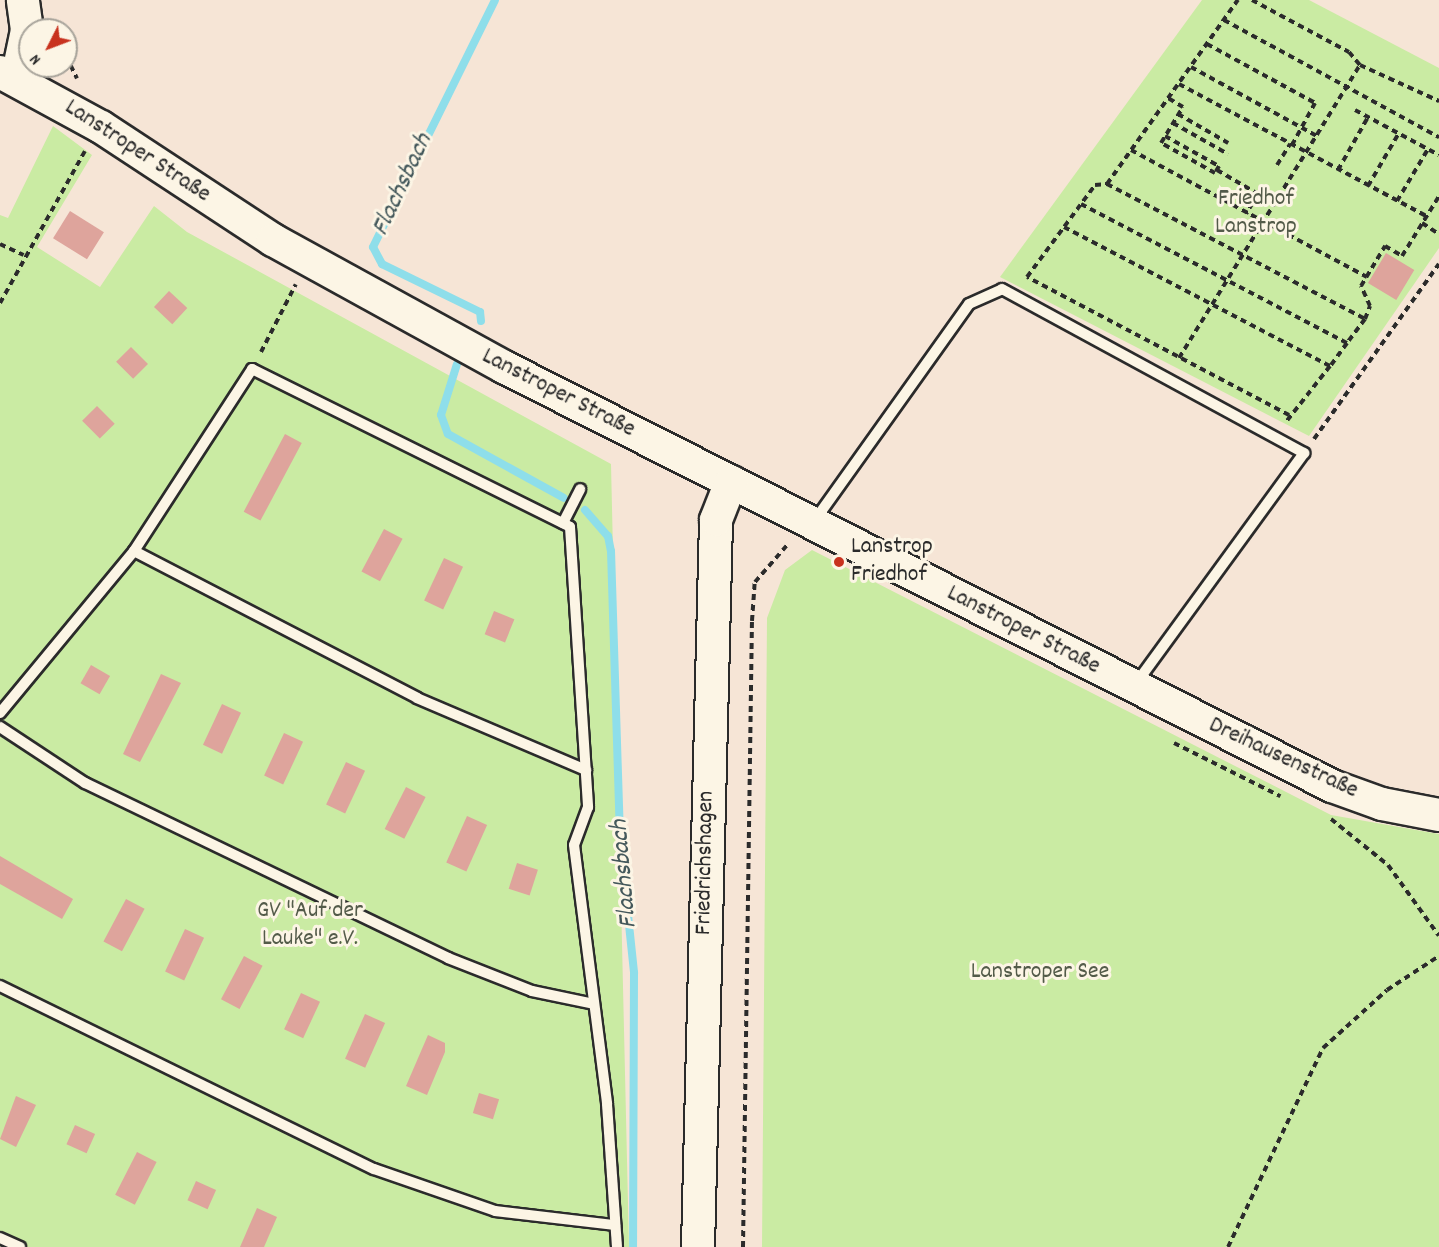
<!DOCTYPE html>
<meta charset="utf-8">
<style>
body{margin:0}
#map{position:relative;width:1439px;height:1247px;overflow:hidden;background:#f6e5d6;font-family:Dekko,sans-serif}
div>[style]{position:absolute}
.green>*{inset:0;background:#caeba3}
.stream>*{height:8px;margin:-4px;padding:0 4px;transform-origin:4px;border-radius:4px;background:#8edeea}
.building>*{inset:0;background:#dea49c;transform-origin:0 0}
.path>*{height:4px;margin-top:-2px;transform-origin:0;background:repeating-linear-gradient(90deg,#2b2b2b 0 6px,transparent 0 10.5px)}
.roads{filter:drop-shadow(2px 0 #2b2b2b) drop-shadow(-2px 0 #2b2b2b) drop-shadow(0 2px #2b2b2b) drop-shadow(0 -2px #2b2b2b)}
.lane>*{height:10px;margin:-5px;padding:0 5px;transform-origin:5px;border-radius:5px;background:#fcf5e5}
.secondary>*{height:32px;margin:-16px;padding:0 16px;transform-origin:16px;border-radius:16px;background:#fcf5e5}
.dots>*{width:16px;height:16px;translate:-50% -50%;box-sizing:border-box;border:3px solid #fcf5e5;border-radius:50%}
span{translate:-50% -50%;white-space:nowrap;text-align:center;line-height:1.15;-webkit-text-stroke:6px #fcf5e5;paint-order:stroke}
.street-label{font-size:24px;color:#2b2b2b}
.park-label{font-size:24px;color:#535b49}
.poi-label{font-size:24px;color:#2b2b2b}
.left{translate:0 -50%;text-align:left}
.water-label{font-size:26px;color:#44585b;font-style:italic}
.north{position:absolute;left:18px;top:18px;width:60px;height:60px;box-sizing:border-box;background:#fcf5e5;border:2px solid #a8a49b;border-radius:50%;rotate:228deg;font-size:16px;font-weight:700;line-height:24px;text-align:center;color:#2b2b2b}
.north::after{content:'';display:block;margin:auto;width:21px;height:27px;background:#c8321e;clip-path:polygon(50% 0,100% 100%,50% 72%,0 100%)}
</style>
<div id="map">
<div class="green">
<i style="clip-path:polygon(1202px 0,1309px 0,1439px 68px,1439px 248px,1309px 436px,1000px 277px)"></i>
<i style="clip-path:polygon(53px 126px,92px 155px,37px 247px,100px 287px,154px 206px,187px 232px,611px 464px,629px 1247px,0 1247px,0 215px,8px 218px)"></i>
<i style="clip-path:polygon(812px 550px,1331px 815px,1439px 834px,1439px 1247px,762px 1247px,767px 618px,785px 570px)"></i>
</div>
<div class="stream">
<i style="left:481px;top:321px;width:9px;rotate:-96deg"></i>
<i style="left:480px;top:312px;width:109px;rotate:-153.9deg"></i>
<i style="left:382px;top:264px;width:19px;rotate:-118deg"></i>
<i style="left:373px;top:247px;width:275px;rotate:-63.7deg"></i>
<i style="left:457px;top:364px;width:53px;rotate:107.4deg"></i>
<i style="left:441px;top:415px;width:20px;rotate:70deg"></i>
<i style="left:448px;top:434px;width:132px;rotate:28.9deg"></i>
<i style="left:585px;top:510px;width:35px;rotate:49deg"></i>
<i style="left:608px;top:536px;width:15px;rotate:79deg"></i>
<i style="left:611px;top:551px;width:288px;rotate:88.2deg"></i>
<i style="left:620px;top:839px;width:135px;rotate:84deg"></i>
<i style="left:634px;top:973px;width:274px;rotate:90.2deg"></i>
</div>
<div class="building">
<i style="left:70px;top:211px;width:40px;height:32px;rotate:32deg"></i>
<i style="left:1386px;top:253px;width:33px;height:35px;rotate:31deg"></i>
<i style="left:169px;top:291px;width:25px;height:22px;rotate:43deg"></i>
<i style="left:131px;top:347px;width:24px;height:21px;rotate:45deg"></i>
<i style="left:97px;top:406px;width:25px;height:21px;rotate:45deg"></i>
<i style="left:285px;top:434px;width:19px;height:88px;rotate:28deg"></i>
<i style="left:384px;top:529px;width:21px;height:48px;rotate:28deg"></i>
<i style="left:444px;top:558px;width:21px;height:47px;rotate:25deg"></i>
<i style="left:494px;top:611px;width:22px;height:25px;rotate:22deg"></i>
<i style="left:91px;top:665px;width:22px;height:21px;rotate:30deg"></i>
<i style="clip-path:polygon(161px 674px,181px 683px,140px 762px,123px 754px)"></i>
<i style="left:222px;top:704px;width:21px;height:45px;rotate:25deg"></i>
<i style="left:284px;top:733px;width:21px;height:47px;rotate:25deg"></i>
<i style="left:346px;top:762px;width:21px;height:47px;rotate:25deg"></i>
<i style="left:406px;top:787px;width:22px;height:47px;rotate:27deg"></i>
<i style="left:467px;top:816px;width:22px;height:51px;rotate:24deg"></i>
<i style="clip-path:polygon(0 856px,73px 899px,62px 919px,0 884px)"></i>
<i style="left:517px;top:863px;width:22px;height:27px;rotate:18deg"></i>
<i style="left:126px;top:899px;width:21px;height:48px;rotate:28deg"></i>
<i style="left:185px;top:929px;width:21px;height:47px;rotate:25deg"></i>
<i style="left:244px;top:956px;width:21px;height:49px;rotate:28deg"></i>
<i style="left:301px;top:993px;width:21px;height:40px;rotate:25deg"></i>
<i style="left:365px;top:1014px;width:22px;height:49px;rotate:24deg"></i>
<i style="clip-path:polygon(428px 1035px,445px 1043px,445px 1052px,427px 1095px,406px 1086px)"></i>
<i style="left:479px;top:1093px;width:21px;height:21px;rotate:17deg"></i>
<i style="clip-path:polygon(16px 1096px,36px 1105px,16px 1147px,0 1139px)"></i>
<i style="left:75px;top:1125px;width:22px;height:21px;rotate:24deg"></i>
<i style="left:137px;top:1152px;width:22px;height:48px;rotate:27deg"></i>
<i style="left:196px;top:1181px;width:22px;height:21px;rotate:24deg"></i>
<i style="clip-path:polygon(257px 1208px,277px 1217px,264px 1247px,240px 1247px)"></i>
</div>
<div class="path">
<i style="left:1252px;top:0;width:110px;rotate:28.2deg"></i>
<i style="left:1349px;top:52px;width:17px;rotate:50deg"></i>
<i style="left:1360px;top:65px;width:87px;rotate:24.5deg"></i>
<i style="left:1224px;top:20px;width:245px;rotate:28.6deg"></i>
<i style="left:1207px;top:44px;width:123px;rotate:28.6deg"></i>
<i style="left:1315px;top:103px;width:48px;rotate:118.7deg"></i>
<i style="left:66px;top:56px;width:25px;rotate:64deg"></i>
<i style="left:1191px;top:67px;width:144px;rotate:28.7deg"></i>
<i style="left:1179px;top:84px;width:280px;rotate:28.1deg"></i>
<i style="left:1355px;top:110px;width:95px;rotate:28.2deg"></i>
<i style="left:1178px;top:114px;width:58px;rotate:30.1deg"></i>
<i style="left:1173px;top:123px;width:63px;rotate:29.4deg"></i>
<i style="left:1165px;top:136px;width:62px;rotate:29.1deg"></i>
<i style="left:1219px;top:166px;width:8px;rotate:120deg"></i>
<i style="left:1215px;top:173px;width:62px;rotate:-150.9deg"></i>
<i style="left:1161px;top:143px;width:42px;rotate:-58.6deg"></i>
<i style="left:1183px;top:107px;width:17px;rotate:-149deg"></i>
<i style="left:1131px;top:150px;width:268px;rotate:28.3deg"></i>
<i style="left:1277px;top:165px;width:25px;rotate:-58deg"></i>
<i style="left:1217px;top:170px;width:48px;rotate:30.3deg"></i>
<i style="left:1258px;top:194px;width:23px;rotate:121deg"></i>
<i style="left:1338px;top:170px;width:61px;rotate:-60.5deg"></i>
<i style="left:1107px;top:184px;width:226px;rotate:-54.6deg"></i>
<i style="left:1368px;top:186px;width:61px;rotate:-59.7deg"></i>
<i style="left:1397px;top:201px;width:61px;rotate:-59.2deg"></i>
<i style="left:1081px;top:204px;width:300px;rotate:27.6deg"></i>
<i style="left:1347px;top:343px;width:29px;rotate:126deg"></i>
<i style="left:1422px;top:223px;width:20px;rotate:33deg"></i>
<i style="left:1064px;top:227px;width:300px;rotate:27.6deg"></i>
<i style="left:1330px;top:366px;width:71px;rotate:128.2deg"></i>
<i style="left:0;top:244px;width:26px;rotate:25deg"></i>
<i style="left:0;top:303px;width:174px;rotate:-60.8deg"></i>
<i style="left:1365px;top:319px;width:14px;rotate:-69deg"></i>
<i style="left:1370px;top:306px;width:22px;rotate:-114deg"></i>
<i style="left:1361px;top:286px;width:47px;rotate:-59deg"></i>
<i style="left:1385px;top:246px;width:20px;rotate:30deg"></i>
<i style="left:1402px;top:256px;width:70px;rotate:-58.3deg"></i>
<i style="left:261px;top:352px;width:76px;rotate:-62.8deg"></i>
<i style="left:1179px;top:358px;width:344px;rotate:-58.3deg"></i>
<i style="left:1289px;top:415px;width:296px;rotate:-152.2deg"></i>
<i style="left:1027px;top:277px;width:114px;rotate:-53.5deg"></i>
<i style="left:1095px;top:185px;width:12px;rotate:-5deg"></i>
<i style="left:1107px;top:184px;width:291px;rotate:27.6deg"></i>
<i style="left:1365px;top:319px;width:30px;rotate:127deg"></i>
<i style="left:1314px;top:439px;width:215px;rotate:-54.5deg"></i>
<i style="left:1174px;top:743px;width:119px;rotate:26.6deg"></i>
<i style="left:1331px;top:819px;width:73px;rotate:38.9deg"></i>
<i style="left:1388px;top:865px;width:87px;rotate:54.3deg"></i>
<i style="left:743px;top:1247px;width:626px;rotate:-89.18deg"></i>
<i style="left:752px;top:621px;width:39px;rotate:-86deg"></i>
<i style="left:755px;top:582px;width:50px;rotate:-49deg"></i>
<i style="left:1228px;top:1247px;width:221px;rotate:-64.5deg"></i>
<i style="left:1323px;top:1048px;width:86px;rotate:-42.2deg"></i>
<i style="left:1387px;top:990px;width:62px;rotate:-33.2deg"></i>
</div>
<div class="roads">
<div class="lane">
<i style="left:815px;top:520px;width:265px;rotate:-54.5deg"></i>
<i style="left:969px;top:304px;width:36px;rotate:-24deg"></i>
<i style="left:1002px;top:289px;width:344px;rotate:28.5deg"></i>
<i style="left:1304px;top:453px;width:287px;rotate:126.1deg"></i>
<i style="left:563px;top:523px;width:38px;rotate:-63deg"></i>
<i style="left:134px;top:551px;width:319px;rotate:27.4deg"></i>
<i style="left:417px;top:698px;width:184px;rotate:23.1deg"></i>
<i style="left:0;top:713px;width:210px;rotate:-50.4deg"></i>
<i style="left:134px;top:551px;width:217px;rotate:-57deg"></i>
<i style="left:252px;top:369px;width:355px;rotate:26.4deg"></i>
<i style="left:570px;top:527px;width:281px;rotate:86.3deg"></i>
<i style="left:588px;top:807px;width:40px;rotate:110.2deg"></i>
<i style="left:574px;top:845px;width:261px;rotate:82.7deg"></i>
<i style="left:607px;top:1104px;width:143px;rotate:86deg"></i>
<i style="left:0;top:727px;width:102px;rotate:33.4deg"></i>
<i style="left:85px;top:783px;width:403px;rotate:25.7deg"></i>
<i style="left:448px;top:958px;width:90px;rotate:21.4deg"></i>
<i style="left:532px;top:991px;width:63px;rotate:11.8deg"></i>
<i style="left:0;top:986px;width:416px;rotate:26.1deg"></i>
<i style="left:374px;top:1169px;width:128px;rotate:19.1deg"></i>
<i style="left:495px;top:1211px;width:121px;rotate:6.7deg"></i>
<i style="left:0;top:1238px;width:22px;rotate:24deg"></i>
</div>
<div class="secondary">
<i style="left:0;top:72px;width:115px;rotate:28.6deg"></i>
<i style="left:101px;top:127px;width:206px;rotate:33.3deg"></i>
<i style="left:273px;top:240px;width:264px;rotate:28.8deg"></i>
<i style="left:504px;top:367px;width:928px;rotate:26.84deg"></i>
<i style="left:1332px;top:786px;width:53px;rotate:19.8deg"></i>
<i style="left:1382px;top:804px;width:58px;rotate:10.9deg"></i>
<i style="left:17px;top:78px;width:49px;rotate:-78.2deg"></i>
<i style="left:27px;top:30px;width:30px;rotate:-98deg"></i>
<i style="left:698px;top:1247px;width:727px;rotate:-88.58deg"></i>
<i style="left:716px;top:520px;width:41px;rotate:-68.5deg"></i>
</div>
</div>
<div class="dots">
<i style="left:839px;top:562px;background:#c8321e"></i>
</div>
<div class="street-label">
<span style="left:137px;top:152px;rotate:33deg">Lanstroper Straße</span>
<span style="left:558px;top:394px;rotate:27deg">Lanstroper Straße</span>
<span style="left:1023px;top:631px;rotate:27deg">Lanstroper Straße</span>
<span style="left:1283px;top:759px;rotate:25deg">Dreihausenstraße</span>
<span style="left:706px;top:863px;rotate:-89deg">Friedrichshagen</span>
</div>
<div class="park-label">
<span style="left:1256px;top:214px">Friedhof<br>Lanstrop</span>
<span style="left:310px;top:926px">GV "Auf der<br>Lauke" e.V.</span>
<span style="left:1040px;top:973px">Lanstroper See</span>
</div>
<div class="poi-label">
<span class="left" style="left:851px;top:562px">Lanstrop<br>Friedhof</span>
</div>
<div class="water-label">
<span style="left:403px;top:185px;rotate:-65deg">Flachsbach</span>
<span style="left:625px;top:874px;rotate:-95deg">Flachsbach</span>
</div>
<div class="north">N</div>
</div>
